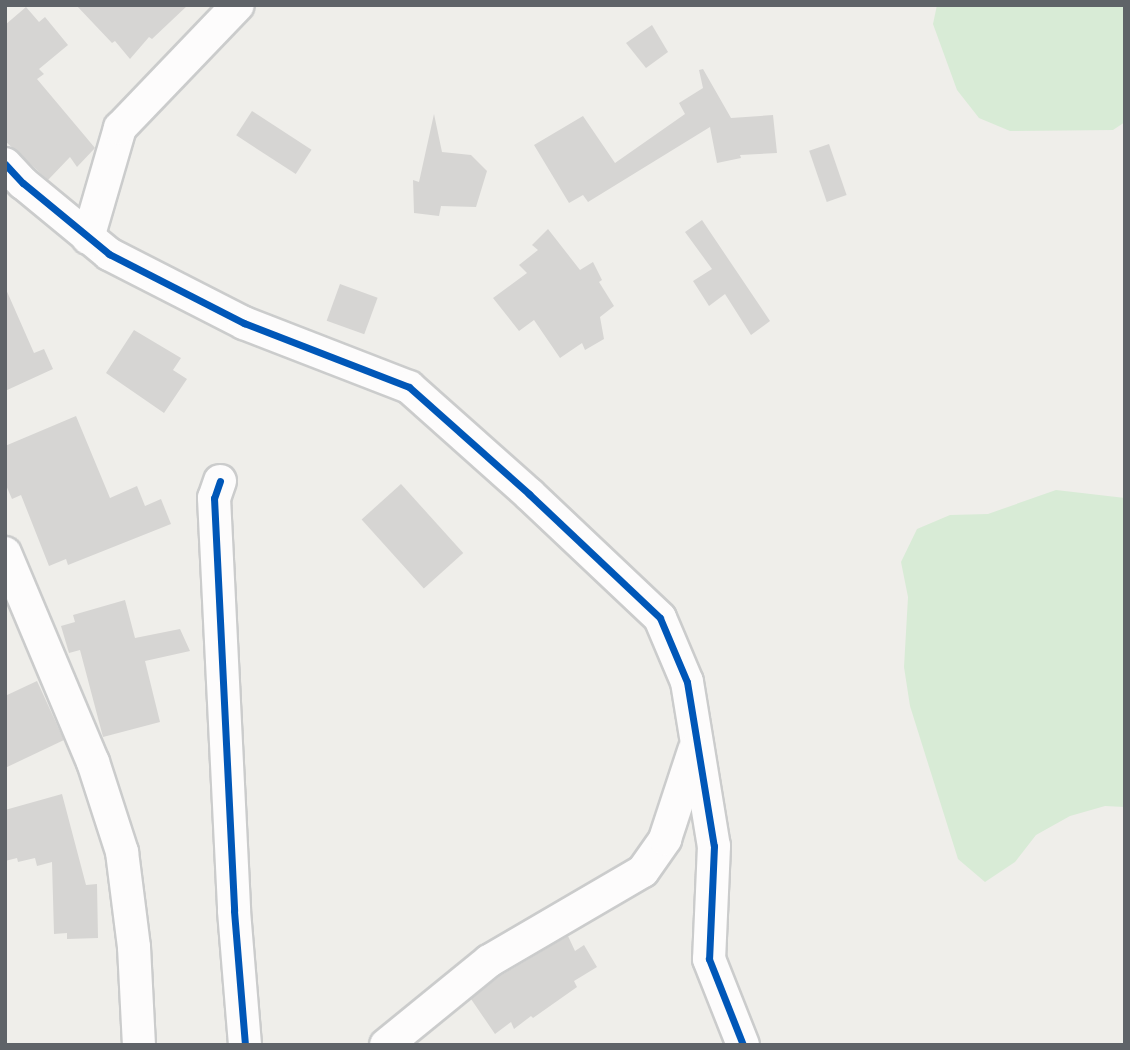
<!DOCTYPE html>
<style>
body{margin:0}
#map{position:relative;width:1130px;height:1050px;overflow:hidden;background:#efeeea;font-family:Montserrat,sans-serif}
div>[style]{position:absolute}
.green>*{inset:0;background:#d8ebd6}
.building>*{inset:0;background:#d6d5d3;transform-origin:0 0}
.roads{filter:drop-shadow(2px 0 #cbcccc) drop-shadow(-2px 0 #cbcccc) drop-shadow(0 2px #cbcccc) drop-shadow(0 -2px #cbcccc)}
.minor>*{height:32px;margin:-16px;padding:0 16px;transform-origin:16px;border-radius:16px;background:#fdfcfc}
.cycleway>*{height:7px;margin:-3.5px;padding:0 3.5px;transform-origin:3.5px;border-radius:3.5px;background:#0057b8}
span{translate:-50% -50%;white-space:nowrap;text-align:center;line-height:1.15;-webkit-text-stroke:5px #fff;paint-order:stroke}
.frame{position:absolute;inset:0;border:7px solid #5f6368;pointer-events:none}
</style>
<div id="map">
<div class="green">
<i style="clip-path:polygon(937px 5px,1125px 5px,1125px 122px,1113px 130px,1010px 131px,979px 118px,957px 90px,933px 24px)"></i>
<i style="clip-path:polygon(1056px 490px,1125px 498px,1125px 807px,1105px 806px,1070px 816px,1036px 835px,1015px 862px,985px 882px,958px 859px,910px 706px,904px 667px,908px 597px,901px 562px,917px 529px,950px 515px,988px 514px)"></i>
</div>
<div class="building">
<i style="clip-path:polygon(76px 5px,188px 5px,152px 39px,149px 37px,130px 59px,115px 41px,112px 43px)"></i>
<i style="clip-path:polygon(26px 7px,39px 22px,45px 17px,68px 45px,39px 69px,44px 74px,37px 79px,95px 148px,77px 167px,70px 157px,48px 180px,5px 141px,5px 25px)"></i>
<i style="clip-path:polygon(652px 25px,668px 52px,646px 68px,626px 43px)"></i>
<i style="clip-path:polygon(703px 69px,731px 118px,773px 115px,777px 153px,740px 155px,741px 158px,717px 163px,710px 127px,588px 202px,583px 195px,569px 203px,534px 145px,583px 116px,615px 163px,685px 114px,679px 103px,703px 88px,699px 70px)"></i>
<i style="left:252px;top:111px;width:71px;height:29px;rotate:33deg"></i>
<i style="clip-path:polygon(434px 114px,442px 152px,471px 155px,487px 171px,476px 207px,441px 206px,439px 216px,414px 213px,413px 180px,419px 182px)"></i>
<i style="left:829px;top:144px;width:54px;height:21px;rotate:71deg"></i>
<i style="clip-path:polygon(702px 220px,770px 321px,751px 335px,725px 294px,709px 306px,693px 281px,712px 269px,685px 232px)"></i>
<i style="clip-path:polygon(548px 229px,580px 270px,593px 262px,602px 280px,599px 282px,614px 306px,600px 317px,604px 339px,585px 350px,582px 343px,560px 358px,534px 320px,519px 331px,493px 298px,527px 273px,519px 265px,538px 250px,532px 245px)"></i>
<i style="left:340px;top:284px;width:40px;height:39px;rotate:20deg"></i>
<i style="clip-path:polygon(5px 287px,34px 353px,44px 349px,53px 369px,5px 391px)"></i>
<i style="clip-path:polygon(134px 330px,181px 358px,173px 370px,187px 379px,164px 413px,106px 373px)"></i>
<i style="clip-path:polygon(76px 416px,110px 498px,137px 486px,145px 506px,161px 499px,171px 524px,68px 565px,66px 559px,49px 566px,21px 495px,12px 499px,5px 483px,5px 446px)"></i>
<i style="left:401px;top:484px;width:93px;height:53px;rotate:48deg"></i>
<i style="clip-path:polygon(125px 600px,135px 638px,180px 629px,190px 651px,145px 661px,160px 722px,103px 737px,80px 650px,69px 653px,61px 626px,75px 622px,73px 615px)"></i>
<i style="clip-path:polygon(37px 681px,64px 740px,5px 768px,5px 696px)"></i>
<i style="clip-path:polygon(62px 794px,86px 885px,97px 884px,98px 938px,67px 939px,67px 933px,54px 934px,52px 862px,37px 866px,35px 858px,18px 862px,17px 858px,5px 861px,5px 810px)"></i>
<i style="clip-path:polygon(568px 936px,575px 951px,584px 945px,597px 967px,574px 981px,577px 987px,533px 1018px,531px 1016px,514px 1029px,511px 1022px,495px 1034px,471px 999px,500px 976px)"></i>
</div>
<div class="roads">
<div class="minor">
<i style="left:5px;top:164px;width:26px;rotate:47deg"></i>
<i style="left:23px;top:183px;width:112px;rotate:39.5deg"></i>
<i style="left:109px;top:254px;width:152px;rotate:27.1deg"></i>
<i style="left:244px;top:323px;width:177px;rotate:21.2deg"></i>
<i style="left:409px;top:387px;width:161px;rotate:41.7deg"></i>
<i style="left:529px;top:494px;width:180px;rotate:43.4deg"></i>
<i style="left:660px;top:618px;width:69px;rotate:67.1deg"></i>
<i style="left:687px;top:682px;width:166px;rotate:80.7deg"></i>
<i style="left:714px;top:846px;width:113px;rotate:92.5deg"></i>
<i style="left:709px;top:959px;width:92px;rotate:68.4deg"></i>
<i style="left:88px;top:238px;width:115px;rotate:-73.8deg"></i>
<i style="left:120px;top:128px;width:170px;rotate:-46.2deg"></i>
<i style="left:220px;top:481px;width:18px;rotate:109deg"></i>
<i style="left:214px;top:498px;width:413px;rotate:87.2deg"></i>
<i style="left:234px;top:911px;width:134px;rotate:85.3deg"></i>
<i style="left:5px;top:553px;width:227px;rotate:67.2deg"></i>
<i style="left:93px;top:762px;width:95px;rotate:72.1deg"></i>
<i style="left:122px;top:852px;width:96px;rotate:82.8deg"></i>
<i style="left:134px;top:947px;width:98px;rotate:87.1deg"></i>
<i style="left:386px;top:1045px;width:133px;rotate:-39.2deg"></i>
<i style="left:489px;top:961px;width:178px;rotate:-30.3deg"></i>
<i style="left:643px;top:871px;width:39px;rotate:-55deg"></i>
<i style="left:665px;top:839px;width:93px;rotate:-71.8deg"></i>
</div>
</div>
<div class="cycleway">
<i style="left:5px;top:164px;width:26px;rotate:47deg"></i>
<i style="left:23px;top:183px;width:112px;rotate:39.5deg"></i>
<i style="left:109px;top:254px;width:152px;rotate:27.1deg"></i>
<i style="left:244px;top:323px;width:177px;rotate:21.2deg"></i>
<i style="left:409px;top:387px;width:161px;rotate:41.7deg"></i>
<i style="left:529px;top:494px;width:180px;rotate:43.4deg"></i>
<i style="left:660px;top:618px;width:69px;rotate:67.1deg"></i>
<i style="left:687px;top:682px;width:166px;rotate:80.7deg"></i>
<i style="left:714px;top:846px;width:113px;rotate:92.5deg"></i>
<i style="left:709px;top:959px;width:92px;rotate:68.4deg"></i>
<i style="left:220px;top:481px;width:18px;rotate:109deg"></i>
<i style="left:214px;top:498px;width:413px;rotate:87.2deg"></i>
<i style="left:234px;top:911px;width:134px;rotate:85.3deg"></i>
</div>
<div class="frame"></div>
</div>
